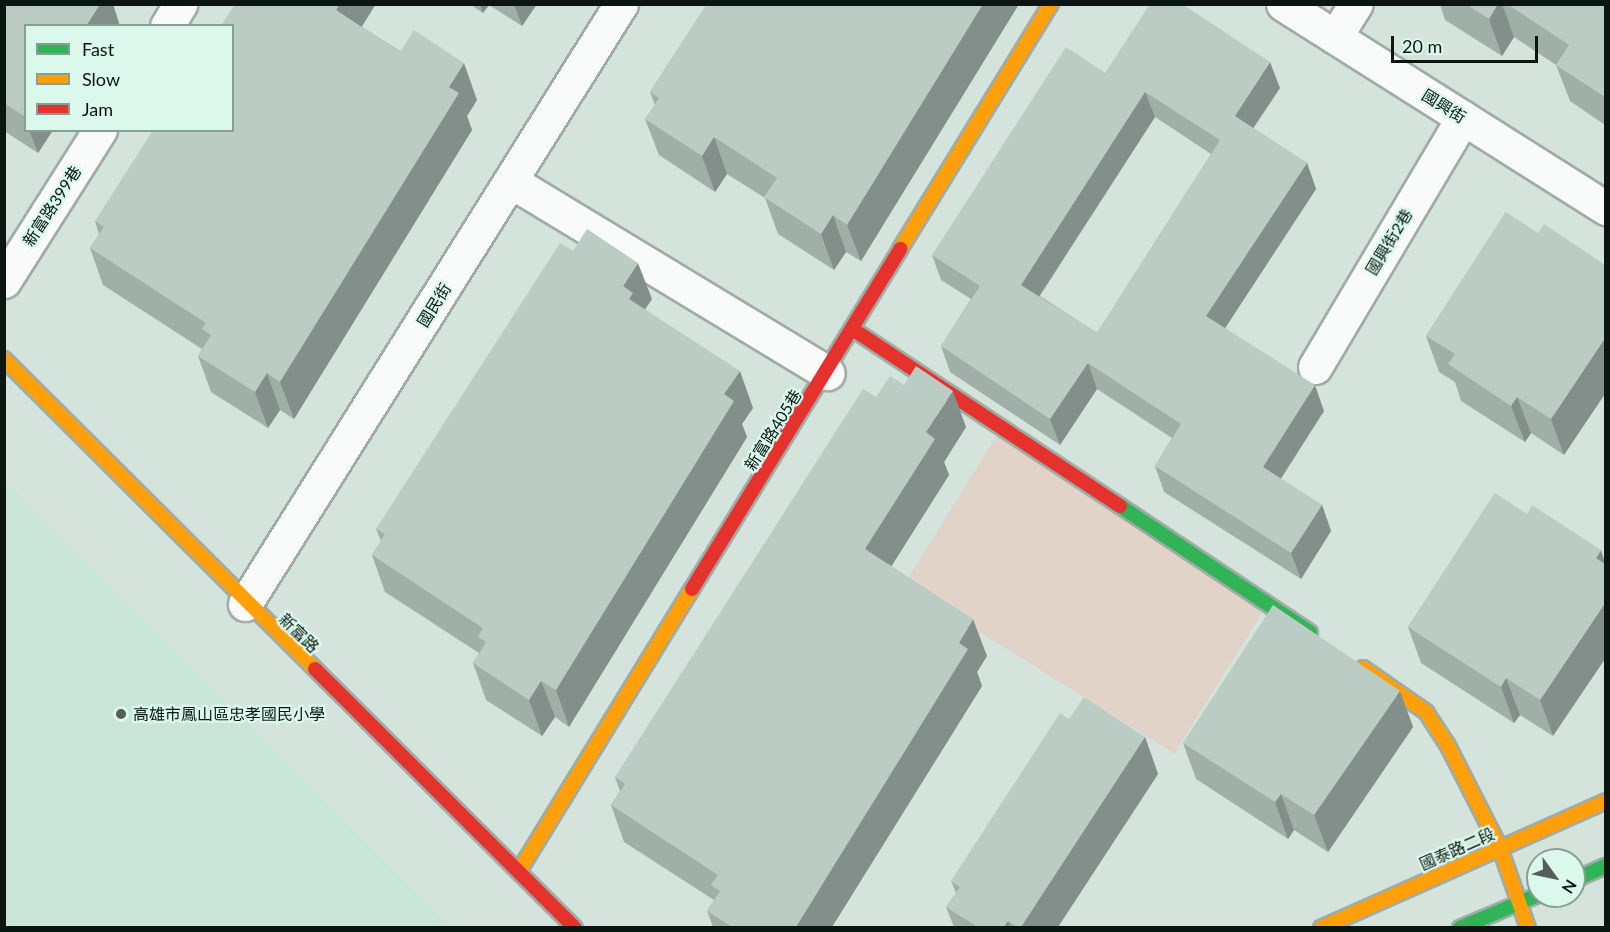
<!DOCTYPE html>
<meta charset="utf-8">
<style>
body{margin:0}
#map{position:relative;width:1610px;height:932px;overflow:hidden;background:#d4e4dc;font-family:Lato,"Noto Sans TC",sans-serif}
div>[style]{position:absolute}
.built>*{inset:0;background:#c9e5d8}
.green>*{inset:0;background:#e2d3c9;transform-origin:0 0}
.roads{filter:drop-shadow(2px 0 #9faba6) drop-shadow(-2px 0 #9faba6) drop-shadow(0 2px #9faba6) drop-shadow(0 -2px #9faba6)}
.street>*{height:33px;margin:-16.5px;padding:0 16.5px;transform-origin:16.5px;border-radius:16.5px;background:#f9fbfa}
.fast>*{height:14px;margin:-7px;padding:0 7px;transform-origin:7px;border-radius:7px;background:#30b455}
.slow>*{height:14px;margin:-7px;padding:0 7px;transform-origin:7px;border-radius:7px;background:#ff9f0a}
.jam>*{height:14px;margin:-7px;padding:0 7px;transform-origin:7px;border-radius:7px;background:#e5322d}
.wall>*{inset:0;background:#a1afa9}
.shaded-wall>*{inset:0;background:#838f8a}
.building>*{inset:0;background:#bbccc5}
.dots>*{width:16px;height:16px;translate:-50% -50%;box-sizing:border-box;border:3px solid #daf8eb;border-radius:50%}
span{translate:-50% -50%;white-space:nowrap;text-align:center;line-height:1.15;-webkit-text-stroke:4.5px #daf8eb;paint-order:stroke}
.street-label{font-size:16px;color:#0b1612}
.poi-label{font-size:16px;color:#0b1612}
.left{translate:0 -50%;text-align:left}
.frame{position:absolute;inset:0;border:6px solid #0b1612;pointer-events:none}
.legend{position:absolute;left:24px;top:24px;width:210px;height:108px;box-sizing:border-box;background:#daf8eb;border:2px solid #879e94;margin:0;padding:8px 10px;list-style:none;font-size:18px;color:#0b1612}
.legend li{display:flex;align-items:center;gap:12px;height:30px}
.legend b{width:30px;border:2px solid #879e94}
.north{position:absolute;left:1526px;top:848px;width:60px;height:60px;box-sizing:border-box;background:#daf8eb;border:2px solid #879e94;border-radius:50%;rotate:123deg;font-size:16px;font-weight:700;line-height:24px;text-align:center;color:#0b1612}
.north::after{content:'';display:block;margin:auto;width:21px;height:27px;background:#515e59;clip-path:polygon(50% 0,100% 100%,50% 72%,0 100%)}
.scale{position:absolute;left:1391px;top:36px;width:147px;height:27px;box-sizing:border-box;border:3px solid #0b1612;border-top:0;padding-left:8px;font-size:18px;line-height:21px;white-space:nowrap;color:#0b1612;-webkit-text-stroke:4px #daf8eb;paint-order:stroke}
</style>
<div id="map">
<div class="built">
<i style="clip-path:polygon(5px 480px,24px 500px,452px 927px,5px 927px)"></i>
</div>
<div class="green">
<i style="left:999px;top:432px;width:319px;height:180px;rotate:32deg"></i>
</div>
<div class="roads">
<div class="street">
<i style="left:1283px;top:4px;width:382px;rotate:32.3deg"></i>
<i style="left:167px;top:26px;width:26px;rotate:-59deg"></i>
<i style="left:1335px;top:37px;width:39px;rotate:-58deg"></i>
<i style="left:512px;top:182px;width:369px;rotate:31.2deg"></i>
<i style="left:4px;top:281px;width:179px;rotate:-57.6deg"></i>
<i style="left:1315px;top:367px;width:290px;rotate:-59.3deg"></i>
<i style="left:245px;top:604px;width:708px;rotate:-57.93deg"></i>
</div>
<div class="fast">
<i style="left:1120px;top:506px;width:228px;rotate:33.6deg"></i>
<i style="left:1574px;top:880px;width:35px;rotate:-24deg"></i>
<i style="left:1460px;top:928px;width:85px;rotate:-22.9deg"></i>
</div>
<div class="slow">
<i style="left:900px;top:249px;width:288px;rotate:-58.4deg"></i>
<i style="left:4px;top:359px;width:439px;rotate:44.9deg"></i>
<i style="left:1363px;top:668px;width:77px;rotate:34.9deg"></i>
<i style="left:1426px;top:712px;width:38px;rotate:57deg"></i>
<i style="left:1447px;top:744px;width:117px;rotate:63deg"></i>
<i style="left:1500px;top:848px;width:85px;rotate:70.7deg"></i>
<i style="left:519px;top:871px;width:331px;rotate:-58.5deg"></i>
<i style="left:1321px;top:928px;width:312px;rotate:-24deg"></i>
</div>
<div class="jam">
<i style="left:854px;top:330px;width:319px;rotate:33.5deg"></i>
<i style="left:692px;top:589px;width:399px;rotate:-58.5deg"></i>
<i style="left:315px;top:669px;width:367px;rotate:44.9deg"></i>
</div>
</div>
<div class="wall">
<i style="clip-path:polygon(4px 4px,26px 26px,26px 130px,53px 130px,38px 153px,4px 131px)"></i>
<i style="clip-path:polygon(469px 4px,537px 4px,522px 26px,489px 5px,483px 13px)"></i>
<i style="clip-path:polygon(707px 4px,1019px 4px,861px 261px,846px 252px,834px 270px,778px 234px,765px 198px,727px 174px,715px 192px,659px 155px,645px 119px,655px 105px,650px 92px)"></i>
<i style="clip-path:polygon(1440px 4px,1605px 4px,1605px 125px,1570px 101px,1556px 65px,1514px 37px,1502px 56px,1445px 20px)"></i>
<i style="clip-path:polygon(362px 27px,477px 100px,467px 116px,472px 130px,294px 419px,280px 410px,268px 428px,211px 392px,198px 356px,202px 349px,103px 285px,90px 248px,99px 234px,95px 221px)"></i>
<i style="clip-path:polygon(evenodd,1105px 73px,1280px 88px,1253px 128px,1307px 163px,1316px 189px,1225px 328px,1324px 411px,1281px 479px,1322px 505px,1331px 531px,1301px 579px,1164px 492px,1155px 466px,1172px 438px,1097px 389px,1060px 445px,950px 372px,941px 346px,971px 299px,941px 280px,932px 255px,1105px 73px,1155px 117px,1211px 154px,1097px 333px,1040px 296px,1155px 117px)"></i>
<i style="clip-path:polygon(1506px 212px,1564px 455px,1531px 433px,1525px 442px,1461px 401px,1455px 382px,1439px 372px,1426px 336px)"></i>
<i style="clip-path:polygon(652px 299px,645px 309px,753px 408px,742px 424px,747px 437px,569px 727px,555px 717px,542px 736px,486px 700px,473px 663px,479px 653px,385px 592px,372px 555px,381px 541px,376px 529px)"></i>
<i style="clip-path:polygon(876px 397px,966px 427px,944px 462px,949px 475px,891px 566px,987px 656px,977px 672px,982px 686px,832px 927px,713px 927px,707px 911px,714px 900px,624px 842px,611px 805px,620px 791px,615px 777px)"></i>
<i style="clip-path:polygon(1495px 493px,1553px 736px,1520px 715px,1514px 723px,1421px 663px,1408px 627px)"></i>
<i style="clip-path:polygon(1400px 691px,1413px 727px,1328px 852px,1294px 830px,1288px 839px,1196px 779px,1183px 743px)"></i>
<i style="clip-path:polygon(1069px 719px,1145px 737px,1158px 774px,1058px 927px,954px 927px,946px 907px,956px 893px,951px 881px)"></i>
</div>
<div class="shaded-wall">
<i style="clip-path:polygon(100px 4px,113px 4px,120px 26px,86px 26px)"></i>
<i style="clip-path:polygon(339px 4px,376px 4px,349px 47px,336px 10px)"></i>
<i style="clip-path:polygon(480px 4px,489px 5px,483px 13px)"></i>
<i style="clip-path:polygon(514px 4px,537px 4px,522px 26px)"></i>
<i style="clip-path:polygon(983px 4px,1019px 4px,861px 261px,847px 225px)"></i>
<i style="clip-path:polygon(1498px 4px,1502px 4px,1514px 37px,1502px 56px,1489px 19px)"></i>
<i style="clip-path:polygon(1270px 62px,1280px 88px,1244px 142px,1235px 116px)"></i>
<i style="clip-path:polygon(464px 63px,477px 100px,467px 116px,472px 130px,294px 419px,280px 382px,449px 87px)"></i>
<i style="clip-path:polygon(1145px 92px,1155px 117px,1030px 310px,1021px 285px)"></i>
<i style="clip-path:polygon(29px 130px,53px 130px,38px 153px)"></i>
<i style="clip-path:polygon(714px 137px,727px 174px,715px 192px,702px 156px)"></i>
<i style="clip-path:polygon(1307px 163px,1316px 189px,1216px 342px,1206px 316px)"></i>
<i style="clip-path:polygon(833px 215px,846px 252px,834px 270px,821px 234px)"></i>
<i style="clip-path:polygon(638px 263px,652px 299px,636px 323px,623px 286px)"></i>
<i style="clip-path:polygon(1605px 338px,1605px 394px,1564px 455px,1551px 419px)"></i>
<i style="clip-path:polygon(1088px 363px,1097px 389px,1060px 445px,1050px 419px)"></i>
<i style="clip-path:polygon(740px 371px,753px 408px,742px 424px,747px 437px,569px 727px,556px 690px,724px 394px)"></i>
<i style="clip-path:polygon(267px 373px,280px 410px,268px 428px,255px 392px)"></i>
<i style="clip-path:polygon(1315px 385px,1324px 411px,1272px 492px,1263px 467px)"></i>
<i style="clip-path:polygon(953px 391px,966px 427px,944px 462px,949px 475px,879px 586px,865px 549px,926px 432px)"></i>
<i style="clip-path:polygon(1517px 397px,1531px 433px,1525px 442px,1511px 406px)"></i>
<i style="clip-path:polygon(1322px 505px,1331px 531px,1301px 579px,1291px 553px)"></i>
<i style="clip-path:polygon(1601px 550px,1605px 563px,1605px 584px,1596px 558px)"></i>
<i style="clip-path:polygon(1605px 603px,1605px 659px,1553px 736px,1540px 700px)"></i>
<i style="clip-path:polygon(973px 619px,987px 656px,977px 672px,982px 686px,832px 927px,796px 927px)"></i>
<i style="clip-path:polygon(1506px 678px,1520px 715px,1514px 723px,1501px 687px)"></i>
<i style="clip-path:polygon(541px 681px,555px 717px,542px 736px,529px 700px)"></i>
<i style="clip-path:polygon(1400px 691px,1413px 727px,1328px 852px,1314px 815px)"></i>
<i style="clip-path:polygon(1145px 737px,1158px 774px,1058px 927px,1021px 927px)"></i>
<i style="clip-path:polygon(1281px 794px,1294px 830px,1288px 839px,1275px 802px)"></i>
<i style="clip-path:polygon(1008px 921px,1010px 927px,1004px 927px)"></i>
</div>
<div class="building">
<i style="clip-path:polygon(4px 4px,100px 4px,86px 26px,26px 26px,26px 114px,24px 116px,4px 103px)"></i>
<i style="clip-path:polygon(235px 4px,339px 4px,336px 10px,400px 52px,414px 30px,464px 63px,449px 87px,459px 93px,280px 382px,267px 373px,255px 392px,198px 356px,211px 335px,202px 329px,206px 323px,90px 248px,104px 227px,95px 221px,153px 130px,232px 130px,232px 26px,221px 26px)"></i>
<i style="clip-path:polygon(707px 4px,983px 4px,847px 225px,833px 215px,821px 234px,764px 197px,777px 178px,714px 137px,702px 156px,645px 119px,659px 98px,650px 92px)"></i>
<i style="clip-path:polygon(evenodd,1150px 4px,1182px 4px,1270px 62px,1235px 116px,1307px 163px,1206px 316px,1315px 385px,1263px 467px,1322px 505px,1291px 553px,1155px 466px,1181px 424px,1088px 363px,1050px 419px,941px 346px,980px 286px,932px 255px,1066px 47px,1105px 73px,1150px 4px,1145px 92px,1220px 140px,1097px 333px,1021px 285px,1145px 92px)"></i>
<i style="clip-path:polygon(1466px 4px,1498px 4px,1489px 19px)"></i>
<i style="clip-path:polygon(1507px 4px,1605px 4px,1605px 97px,1556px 65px,1569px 45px)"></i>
<i style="clip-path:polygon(1506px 212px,1538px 233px,1544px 224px,1605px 265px,1605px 338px,1551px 419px,1517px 397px,1511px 406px,1448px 364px,1455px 354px,1426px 336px)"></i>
<i style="clip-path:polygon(587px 229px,638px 263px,623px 286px,633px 293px,629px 299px,740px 371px,724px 394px,734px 401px,556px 690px,541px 681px,529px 700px,473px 663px,486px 642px,478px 637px,483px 628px,372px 555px,385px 534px,376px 529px,560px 243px,573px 251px)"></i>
<i style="clip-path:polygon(916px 366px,953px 391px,926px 432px,935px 439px,865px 549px,973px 619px,959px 643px,968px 649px,796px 927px,732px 927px,707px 911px,720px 891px,711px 885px,718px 875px,611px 805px,625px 784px,615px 777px,863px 389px,876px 397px,890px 376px,904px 385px)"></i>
<i style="clip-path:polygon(1495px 493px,1527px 514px,1532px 505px,1601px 550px,1596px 558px,1605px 564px,1605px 603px,1540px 700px,1506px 678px,1501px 687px,1408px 627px)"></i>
<i style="clip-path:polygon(1273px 605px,1400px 691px,1314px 815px,1281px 794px,1275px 802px,1183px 743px)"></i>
<i style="clip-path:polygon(1084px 697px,1145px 737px,1021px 927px,1017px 927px,1008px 921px,1004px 927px,978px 927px,946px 907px,960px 887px,951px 881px,1060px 713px,1069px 719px)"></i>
</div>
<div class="dots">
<i style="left:121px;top:714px;background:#515e59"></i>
</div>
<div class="street-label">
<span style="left:1444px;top:106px;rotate:32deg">國興街</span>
<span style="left:52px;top:206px;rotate:-57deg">新富路399巷</span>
<span style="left:1389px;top:242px;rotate:-59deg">國興街2巷</span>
<span style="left:434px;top:305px;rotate:-58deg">國民街</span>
<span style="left:773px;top:430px;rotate:-58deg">新富路405巷</span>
<span style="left:299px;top:633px;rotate:44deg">新富路</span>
<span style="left:1457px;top:849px;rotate:-24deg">國泰路二段</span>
</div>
<div class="poi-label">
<span class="left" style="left:133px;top:714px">高雄市鳳山區忠孝國民小學</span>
</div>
<div class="frame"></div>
<ul class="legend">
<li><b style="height:8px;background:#30b455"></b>Fast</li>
<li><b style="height:8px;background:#ff9f0a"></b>Slow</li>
<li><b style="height:8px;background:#e5322d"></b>Jam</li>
</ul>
<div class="north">N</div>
<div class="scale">20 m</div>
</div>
